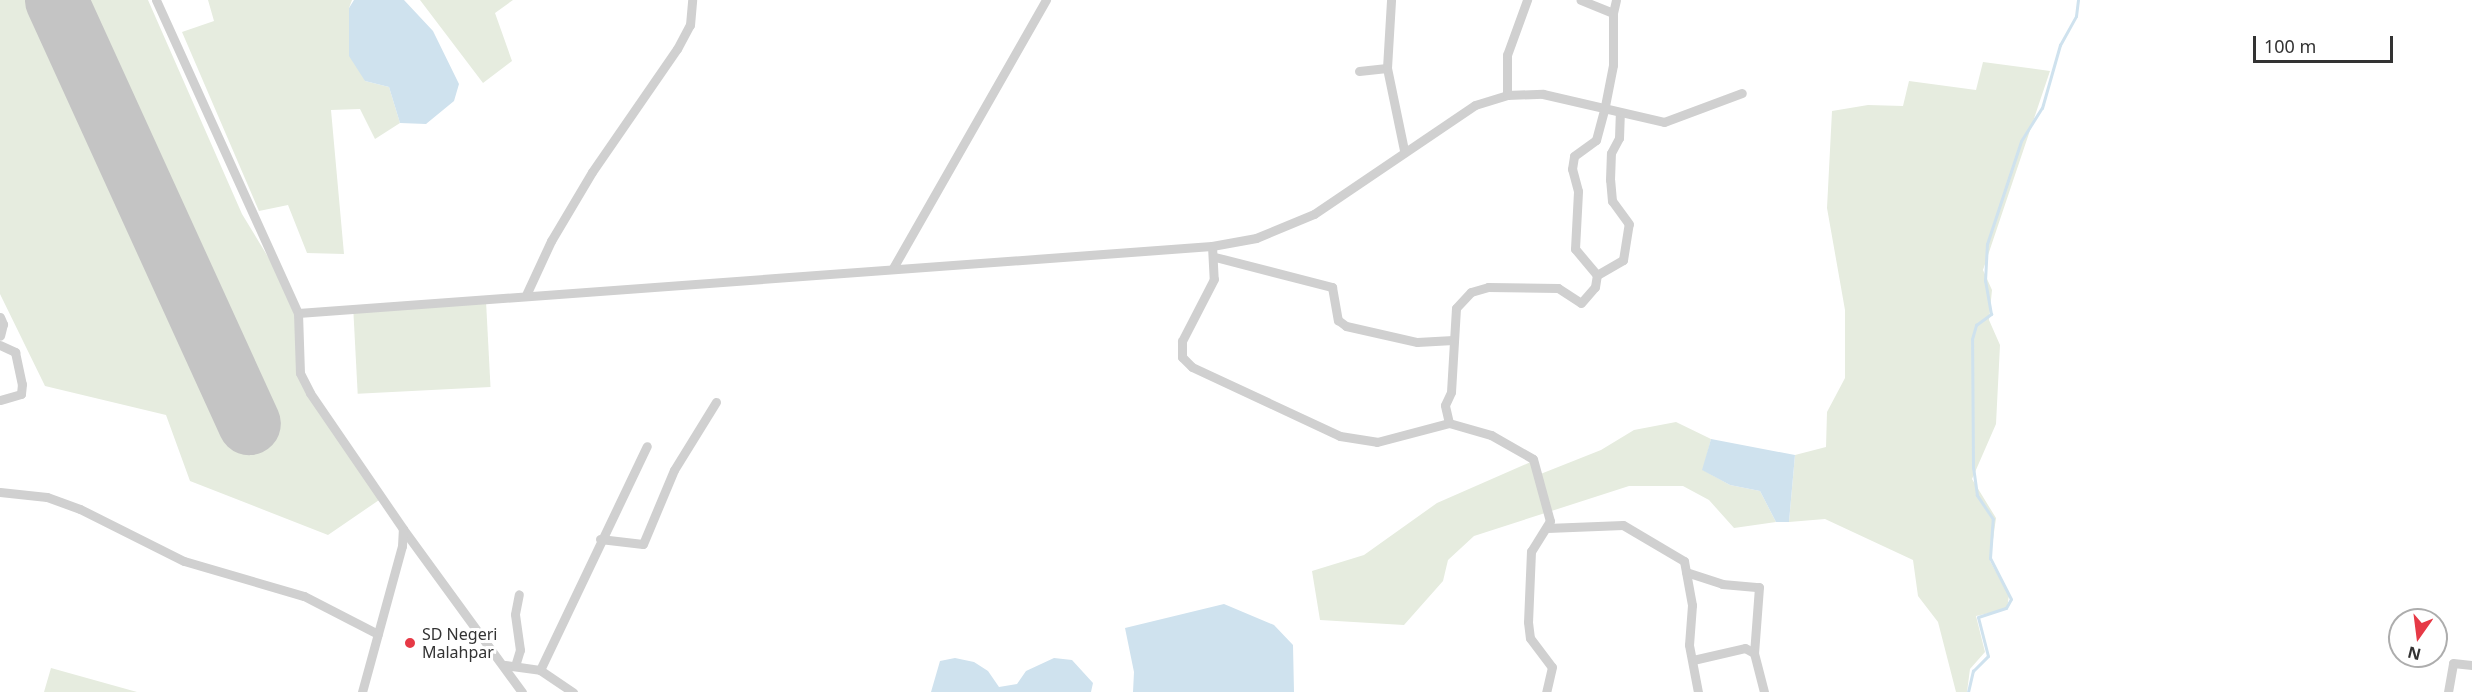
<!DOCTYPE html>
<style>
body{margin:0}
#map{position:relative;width:2472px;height:692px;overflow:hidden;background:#fff;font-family:"Noto Sans",sans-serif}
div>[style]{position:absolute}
.green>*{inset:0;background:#e6ecdf;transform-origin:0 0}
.water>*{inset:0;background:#cfe2ee}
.stream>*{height:3px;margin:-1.5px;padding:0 1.5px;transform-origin:1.5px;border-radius:1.5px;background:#cfe2ee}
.runway>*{height:63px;margin:-31.5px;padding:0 31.5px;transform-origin:31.5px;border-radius:31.5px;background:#c4c4c4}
.minor>*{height:9px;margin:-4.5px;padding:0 4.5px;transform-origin:4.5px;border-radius:4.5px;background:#d0d0d0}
.dots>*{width:16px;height:16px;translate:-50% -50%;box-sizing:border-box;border:3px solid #fff;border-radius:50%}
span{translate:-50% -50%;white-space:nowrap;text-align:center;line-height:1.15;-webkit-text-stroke:6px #fff;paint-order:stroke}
.poi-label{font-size:16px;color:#333}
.left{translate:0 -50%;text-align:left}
.north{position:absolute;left:2388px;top:608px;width:60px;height:60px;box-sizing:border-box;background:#fff;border:2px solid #adadad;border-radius:50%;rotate:194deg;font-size:16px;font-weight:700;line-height:24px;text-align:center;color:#333}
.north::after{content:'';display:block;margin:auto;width:21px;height:27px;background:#e63946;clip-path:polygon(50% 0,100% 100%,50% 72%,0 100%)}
.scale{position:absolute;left:2253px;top:36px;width:140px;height:27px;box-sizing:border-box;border:3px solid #333;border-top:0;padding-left:8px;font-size:18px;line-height:21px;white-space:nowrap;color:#333;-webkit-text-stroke:4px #fff;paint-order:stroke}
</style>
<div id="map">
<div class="green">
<i style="clip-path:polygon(0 0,44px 0,118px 161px,112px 179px,132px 224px,145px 219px,215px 374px,207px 387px,228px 432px,272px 412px,252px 367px,237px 364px,166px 210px,178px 204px,157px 159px,139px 151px,70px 0,148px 0,242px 214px,299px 308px,303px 383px,382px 498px,328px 535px,190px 481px,166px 415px,45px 386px,0 294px)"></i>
<i style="clip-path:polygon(208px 0,352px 0,349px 8px,365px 81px,389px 87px,400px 123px,375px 139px,360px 109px,331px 110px,344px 254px,307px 253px,288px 205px,259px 211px,182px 32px,214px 21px)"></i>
<i style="clip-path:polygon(420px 0,513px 0,495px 13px,512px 61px,483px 83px)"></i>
<i style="clip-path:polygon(1983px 62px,2050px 71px,1983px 270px,1992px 290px,1989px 320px,2000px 345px,1996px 424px,1972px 479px,1996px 518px,1990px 561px,2009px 595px,2007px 609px,1976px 616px,1985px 652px,1970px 669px,1967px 692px,1956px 692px,1938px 622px,1918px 596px,1913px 560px,1825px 519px,1789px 522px,1795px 455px,1826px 447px,1827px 412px,1845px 378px,1845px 310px,1827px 208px,1832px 111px,1868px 105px,1903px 106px,1909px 81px,1976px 90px)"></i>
<i style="left:486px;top:301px;width:86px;height:133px;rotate:87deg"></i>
<i style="clip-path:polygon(1676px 422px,1711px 439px,1703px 470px,1730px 485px,1760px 491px,1776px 522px,1734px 528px,1709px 500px,1683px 486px,1629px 486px,1474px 536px,1448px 560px,1443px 581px,1404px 625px,1320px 620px,1312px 571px,1364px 555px,1437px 503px,1533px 461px,1538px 475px,1601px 450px,1634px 430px)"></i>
<i style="clip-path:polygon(51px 668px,137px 692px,44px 692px)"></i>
</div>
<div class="water">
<i style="clip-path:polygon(354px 0,404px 0,433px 31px,459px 84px,454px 101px,426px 124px,400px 123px,389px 87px,365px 81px,349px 56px,349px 8px)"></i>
<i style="clip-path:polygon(1711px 439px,1795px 455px,1789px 522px,1776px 522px,1760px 491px,1730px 485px,1702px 470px)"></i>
<i style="clip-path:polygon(1224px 604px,1274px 625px,1293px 645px,1294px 692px,1133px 692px,1134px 672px,1125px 628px)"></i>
<i style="clip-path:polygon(955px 658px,974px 662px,988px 671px,999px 687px,1017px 684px,1026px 671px,1054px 658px,1072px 660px,1093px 683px,1091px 692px,931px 692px,940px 661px)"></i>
</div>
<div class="stream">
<i style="left:1968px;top:692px;width:22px;rotate:-77deg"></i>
<i style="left:1973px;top:671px;width:21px;rotate:-45deg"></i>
<i style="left:1988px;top:656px;width:40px;rotate:-104.4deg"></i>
<i style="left:1978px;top:617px;width:29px;rotate:-18deg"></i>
<i style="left:2006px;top:608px;width:10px;rotate:-61deg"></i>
<i style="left:2011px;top:599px;width:46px;rotate:-117.1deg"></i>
<i style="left:1990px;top:558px;width:39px;rotate:-86deg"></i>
<i style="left:1993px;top:519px;width:29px;rotate:-124deg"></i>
<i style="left:1977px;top:495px;width:27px;rotate:-98deg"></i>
<i style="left:1973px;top:468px;width:129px;rotate:-90.4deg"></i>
<i style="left:1972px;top:339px;width:15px;rotate:-74deg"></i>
<i style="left:1976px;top:325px;width:19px;rotate:-36deg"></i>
<i style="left:1991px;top:314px;width:34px;rotate:-100deg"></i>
<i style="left:1985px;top:281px;width:37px;rotate:-87deg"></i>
<i style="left:1987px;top:244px;width:108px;rotate:-71.7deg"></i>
<i style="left:2021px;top:141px;width:39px;rotate:-58deg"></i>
<i style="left:2042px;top:108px;width:66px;rotate:-74.1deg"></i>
<i style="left:2060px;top:45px;width:33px;rotate:-61deg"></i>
<i style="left:2076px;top:16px;width:16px;rotate:-83deg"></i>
</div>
<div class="runway">
<i style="left:56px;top:0;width:465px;rotate:65.5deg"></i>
</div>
<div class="minor">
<i style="left:156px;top:0;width:344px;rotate:65.6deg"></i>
<i style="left:298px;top:313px;width:60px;rotate:88.1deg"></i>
<i style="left:300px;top:373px;width:22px;rotate:63deg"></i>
<i style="left:310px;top:393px;width:165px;rotate:55.6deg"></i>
<i style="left:403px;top:529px;width:202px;rotate:53.9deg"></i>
<i style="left:1613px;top:13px;width:13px;rotate:-77deg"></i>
<i style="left:1387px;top:68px;width:68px;rotate:-86.6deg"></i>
<i style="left:1359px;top:71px;width:28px;rotate:-6deg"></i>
<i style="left:1387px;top:68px;width:84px;rotate:78.3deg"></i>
<i style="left:1507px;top:95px;width:40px;rotate:-90deg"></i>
<i style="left:1507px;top:55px;width:59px;rotate:-70deg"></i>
<i style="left:1212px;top:246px;width:33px;rotate:87deg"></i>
<i style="left:1214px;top:279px;width:70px;rotate:117.3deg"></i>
<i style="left:1182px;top:341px;width:16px;rotate:90deg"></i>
<i style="left:1182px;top:357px;width:14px;rotate:45deg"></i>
<i style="left:1192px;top:367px;width:163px;rotate:25deg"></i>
<i style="left:1340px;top:436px;width:37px;rotate:9deg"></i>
<i style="left:1377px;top:442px;width:74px;rotate:-14.8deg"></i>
<i style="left:1449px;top:423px;width:44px;rotate:15.9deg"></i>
<i style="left:1491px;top:435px;width:48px;rotate:29.7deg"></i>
<i style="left:1533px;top:459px;width:64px;rotate:74.7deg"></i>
<i style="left:1550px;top:521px;width:36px;rotate:122deg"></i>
<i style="left:1531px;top:551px;width:71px;rotate:92.4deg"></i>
<i style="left:1528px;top:622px;width:16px;rotate:83deg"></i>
<i style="left:1530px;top:638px;width:36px;rotate:53deg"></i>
<i style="left:1552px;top:667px;width:26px;rotate:103deg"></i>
<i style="left:1215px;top:257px;width:121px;rotate:14.4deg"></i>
<i style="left:1332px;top:287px;width:34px;rotate:80deg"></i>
<i style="left:1338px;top:320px;width:10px;rotate:37deg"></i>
<i style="left:1346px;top:326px;width:73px;rotate:12.7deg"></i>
<i style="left:1417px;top:342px;width:36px;rotate:-3deg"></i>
<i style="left:893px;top:268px;width:309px;rotate:-60.3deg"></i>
<i style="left:1597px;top:275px;width:30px;rotate:-30deg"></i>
<i style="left:1623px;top:260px;width:36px;rotate:-81deg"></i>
<i style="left:1629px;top:224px;width:29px;rotate:-126deg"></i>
<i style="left:1612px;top:201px;width:21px;rotate:-95deg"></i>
<i style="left:1610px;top:180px;width:27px;rotate:-88deg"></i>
<i style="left:1611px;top:153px;width:17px;rotate:-62deg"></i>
<i style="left:1619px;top:138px;width:24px;rotate:-88deg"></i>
<i style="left:526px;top:295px;width:60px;rotate:-65.2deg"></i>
<i style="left:551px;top:241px;width:80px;rotate:-59.3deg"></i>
<i style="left:592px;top:172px;width:150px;rotate:-55.4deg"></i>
<i style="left:677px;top:49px;width:27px;rotate:-62deg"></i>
<i style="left:690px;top:25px;width:25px;rotate:-85deg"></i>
<i style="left:298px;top:313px;width:916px;rotate:-4.19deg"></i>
<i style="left:1212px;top:246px;width:45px;rotate:-10.3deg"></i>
<i style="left:1256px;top:238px;width:63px;rotate:-22.5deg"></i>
<i style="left:1314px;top:214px;width:194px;rotate:-34.1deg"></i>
<i style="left:1475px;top:105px;width:34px;rotate:-17deg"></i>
<i style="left:1507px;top:95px;width:36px;rotate:-2deg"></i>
<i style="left:1543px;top:94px;width:124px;rotate:13deg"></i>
<i style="left:1664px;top:122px;width:83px;rotate:-20.4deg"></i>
<i style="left:0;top:317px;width:8px;rotate:67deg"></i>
<i style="left:3px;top:324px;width:12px;rotate:104deg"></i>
<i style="left:0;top:345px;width:17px;rotate:25deg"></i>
<i style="left:15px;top:352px;width:33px;rotate:78deg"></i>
<i style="left:22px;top:384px;width:10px;rotate:96deg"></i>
<i style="left:21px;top:394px;width:22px;rotate:164deg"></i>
<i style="left:1449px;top:423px;width:18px;rotate:-103deg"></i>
<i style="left:1445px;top:405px;width:14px;rotate:-65deg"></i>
<i style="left:1451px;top:392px;width:84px;rotate:-86.6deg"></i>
<i style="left:1456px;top:308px;width:22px;rotate:-47deg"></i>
<i style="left:1471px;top:292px;width:18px;rotate:-16deg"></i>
<i style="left:1488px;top:287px;width:70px;rotate:0.8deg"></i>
<i style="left:1558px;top:288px;width:27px;rotate:33deg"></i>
<i style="left:1581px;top:303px;width:21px;rotate:-49deg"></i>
<i style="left:1595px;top:287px;width:12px;rotate:-81deg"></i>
<i style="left:1597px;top:275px;width:34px;rotate:-130deg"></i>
<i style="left:1575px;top:249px;width:58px;rotate:-87deg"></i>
<i style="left:1578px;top:191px;width:23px;rotate:-105deg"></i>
<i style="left:1572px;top:169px;width:13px;rotate:-81deg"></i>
<i style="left:1574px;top:156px;width:27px;rotate:-36deg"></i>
<i style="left:1596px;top:140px;width:30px;rotate:-75deg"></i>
<i style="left:1604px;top:111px;width:47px;rotate:-78.9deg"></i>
<i style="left:1613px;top:65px;width:52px;rotate:-90deg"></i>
<i style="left:1613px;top:13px;width:35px;rotate:-158deg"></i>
<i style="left:0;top:492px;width:47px;rotate:6.1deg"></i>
<i style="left:47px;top:497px;width:35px;rotate:20deg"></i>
<i style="left:80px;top:509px;width:116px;rotate:26.6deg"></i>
<i style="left:184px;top:561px;width:125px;rotate:16.3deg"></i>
<i style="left:304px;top:596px;width:83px;rotate:27.2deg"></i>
<i style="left:1547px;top:528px;width:76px;rotate:-2.3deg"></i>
<i style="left:1623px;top:525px;width:71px;rotate:30.5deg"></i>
<i style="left:1684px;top:561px;width:45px;rotate:79.7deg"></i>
<i style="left:1692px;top:605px;width:40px;rotate:94.3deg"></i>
<i style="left:1689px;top:645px;width:48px;rotate:79.2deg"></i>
<i style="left:600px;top:539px;width:43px;rotate:6.6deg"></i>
<i style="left:643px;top:544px;width:80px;rotate:-67.3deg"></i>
<i style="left:674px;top:470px;width:80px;rotate:-58.3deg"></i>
<i style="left:1686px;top:572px;width:38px;rotate:18deg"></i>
<i style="left:1722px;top:584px;width:37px;rotate:5deg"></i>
<i style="left:1759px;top:587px;width:66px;rotate:94.3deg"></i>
<i style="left:1693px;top:660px;width:53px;rotate:-13deg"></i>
<i style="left:1745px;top:648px;width:10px;rotate:29deg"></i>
<i style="left:1754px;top:653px;width:40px;rotate:75.6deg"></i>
<i style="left:505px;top:665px;width:35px;rotate:8deg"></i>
<i style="left:540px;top:670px;width:248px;rotate:-64.5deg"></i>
<i style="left:515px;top:666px;width:17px;rotate:-73deg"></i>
<i style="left:520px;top:650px;width:36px;rotate:-98deg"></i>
<i style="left:515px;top:614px;width:20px;rotate:-79deg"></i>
<i style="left:540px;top:670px;width:40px;rotate:34deg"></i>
<i style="left:362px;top:692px;width:151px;rotate:-74.7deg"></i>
<i style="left:402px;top:546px;width:17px;rotate:-87deg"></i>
<i style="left:2448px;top:692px;width:29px;rotate:-80deg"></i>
<i style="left:2453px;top:663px;width:19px;rotate:6deg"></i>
</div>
<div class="dots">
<i style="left:410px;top:643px;background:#e63946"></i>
</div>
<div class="poi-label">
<span class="left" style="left:422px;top:643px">SD Negeri<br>Malahpar</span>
</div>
<div class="north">N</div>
<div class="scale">100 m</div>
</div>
